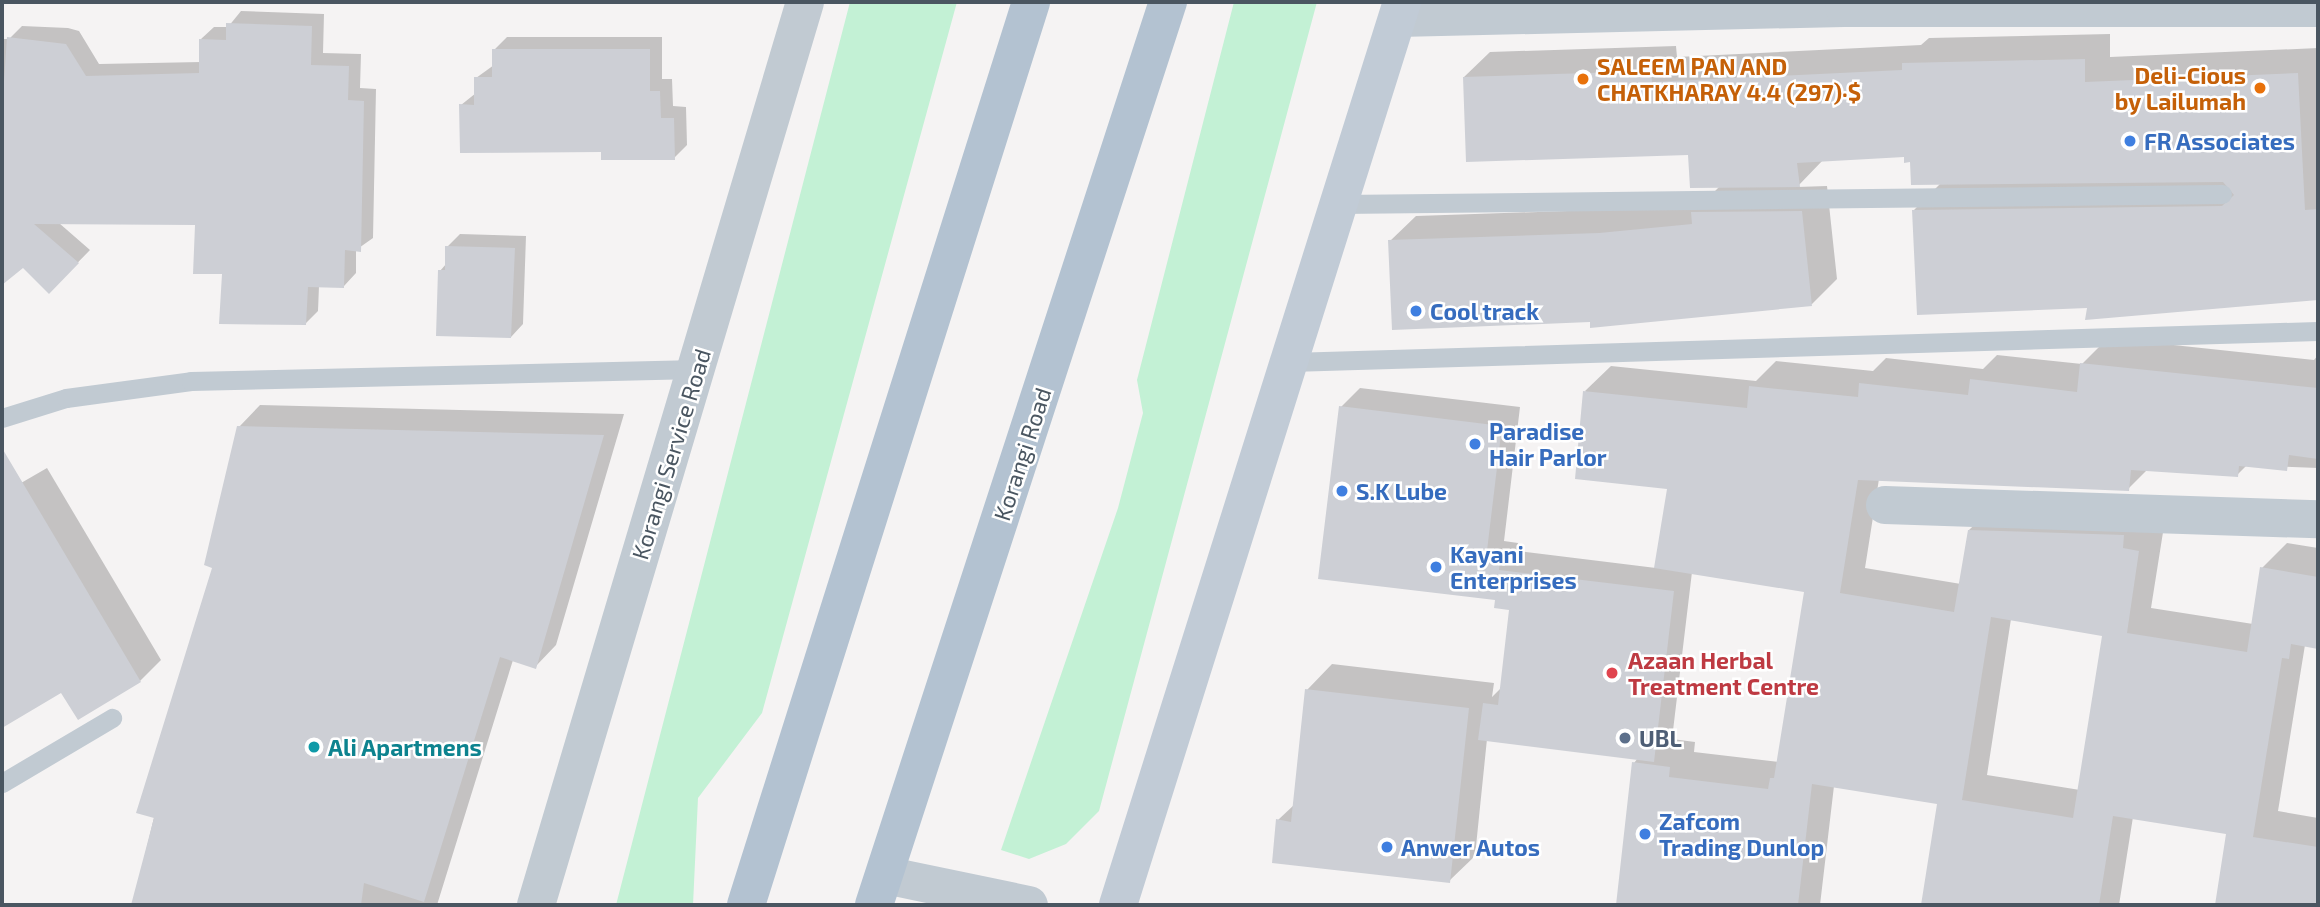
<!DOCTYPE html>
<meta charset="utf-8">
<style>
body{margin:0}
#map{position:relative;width:2320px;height:907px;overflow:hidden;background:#f5f3f3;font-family:"Exo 2",sans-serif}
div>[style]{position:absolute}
.green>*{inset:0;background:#c3f1d5}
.shadow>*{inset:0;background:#0003}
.building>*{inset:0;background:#cdcfd5}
.lane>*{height:19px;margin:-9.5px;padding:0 9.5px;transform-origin:9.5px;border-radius:9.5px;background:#c1cad2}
.street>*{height:38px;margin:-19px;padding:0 19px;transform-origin:19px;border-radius:19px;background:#c1cad2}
.secondary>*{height:38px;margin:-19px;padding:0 19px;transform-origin:19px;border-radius:19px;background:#c1cbd6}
.primary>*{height:38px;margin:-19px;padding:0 19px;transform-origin:19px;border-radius:19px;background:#b3c2d1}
.dots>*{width:19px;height:19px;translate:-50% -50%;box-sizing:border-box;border:4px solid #fff;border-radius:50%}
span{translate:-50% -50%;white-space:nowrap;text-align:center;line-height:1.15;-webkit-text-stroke:5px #fff;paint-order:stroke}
.food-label{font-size:23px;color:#c56008;font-weight:700}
.left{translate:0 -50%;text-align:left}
.right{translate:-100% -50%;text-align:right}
.shop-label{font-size:23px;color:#366cbe;font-weight:700}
.street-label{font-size:23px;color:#4a5661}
.health-label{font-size:23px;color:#be3a42;font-weight:700}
.service-label{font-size:23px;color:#4e5e75;font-weight:700}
.culture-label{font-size:23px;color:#0d838f;font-weight:700}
.frame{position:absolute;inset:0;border:4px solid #4a5661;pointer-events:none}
</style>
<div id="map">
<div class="green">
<i style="clip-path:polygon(850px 2px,957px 2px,762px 713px,698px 798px,693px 905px,616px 905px)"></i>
<i style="clip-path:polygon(1234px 2px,1317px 2px,1099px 811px,1066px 844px,1029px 859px,1001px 850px,1118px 508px,1143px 413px,1137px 380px)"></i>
</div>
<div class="shadow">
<i style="clip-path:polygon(241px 11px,324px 14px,323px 53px,361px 54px,360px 88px,376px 89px,373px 238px,356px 250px,356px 273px,344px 286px,319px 286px,318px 311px,306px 323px,223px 272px,197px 223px,59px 223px,90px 250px,49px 292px,23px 266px,6px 279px,2px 275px,2px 39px,9px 39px,22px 26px,68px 28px,79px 31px,99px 64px,201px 62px,201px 39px,214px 27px,228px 27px)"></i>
<i style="clip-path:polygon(2110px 34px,2110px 57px,2318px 48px,2318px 298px,2087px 318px,2088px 306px,1914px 210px,1941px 183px,1906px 155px,1824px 159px,1797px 187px,1827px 186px,1837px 279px,1812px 304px,1592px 321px,1390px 241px,1416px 216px,1625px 209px,1705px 201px,1720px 186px,1690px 153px,1464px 77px,1490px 52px,1676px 46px,1677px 57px,1921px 45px,1929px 38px)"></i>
<i style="clip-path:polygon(507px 37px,662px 37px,662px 79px,672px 79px,673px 106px,686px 107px,687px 145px,674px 158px,602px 150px,461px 105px,476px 93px,476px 78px,494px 65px,494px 50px)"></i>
<i style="clip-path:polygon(460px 234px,526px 236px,523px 324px,511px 337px,440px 271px,446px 264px,447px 247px)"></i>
<i style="clip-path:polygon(evenodd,2108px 338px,2314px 360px,2318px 355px,2318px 468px,2247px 465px,2237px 475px,2148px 469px,2128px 489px,1879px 479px,1865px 568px,1961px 584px,1969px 530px,1995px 505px,2164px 526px,2151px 608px,2253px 624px,2262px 568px,2287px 543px,2318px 548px,2318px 647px,2305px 645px,2278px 811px,2318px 818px,2318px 905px,2217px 905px,2228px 833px,2133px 817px,2119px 905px,1923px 905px,1939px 803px,1834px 786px,1820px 905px,1618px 905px,1634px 763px,1638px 758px,1487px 739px,1475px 856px,1449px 881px,1278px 820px,1295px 804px,1307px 690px,1332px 664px,1494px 683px,1492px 697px,1502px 687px,1511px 608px,1496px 599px,1341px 407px,1360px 388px,1520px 407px,1504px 541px,1518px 543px,1517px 551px,1656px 568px,1669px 487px,1585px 391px,1611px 366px,1756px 381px,1776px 361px,1873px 371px,1886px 358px,1983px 369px,1997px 355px,2082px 364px,2108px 338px,1692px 572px,1806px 591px,1779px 762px,1694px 752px,1695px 742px,1672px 739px,1692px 572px,2108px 338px,2011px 619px,2104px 634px,2080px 790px,1987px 775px,2011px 619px)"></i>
<i style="clip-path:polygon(260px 405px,624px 414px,556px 645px,535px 667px,513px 660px,437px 905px,133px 905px,214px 567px,239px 427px)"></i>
<i style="clip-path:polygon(47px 468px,161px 660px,140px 681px,62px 690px,2px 726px,2px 494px)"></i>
</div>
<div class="building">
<i style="clip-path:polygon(226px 23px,312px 26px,311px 65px,349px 66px,348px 100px,364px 101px,361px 252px,345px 250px,344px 288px,308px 287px,306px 325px,219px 324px,222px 274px,193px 274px,195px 225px,34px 224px,79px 263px,49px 294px,23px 268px,2px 285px,2px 111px,7px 37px,66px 44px,86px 76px,199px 73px,199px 39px,226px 40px)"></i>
<i style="clip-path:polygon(492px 49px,650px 49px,650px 91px,660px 91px,661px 118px,674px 118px,675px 160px,601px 160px,601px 152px,460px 153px,459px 104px,474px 105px,474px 77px,492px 77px)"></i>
<i style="clip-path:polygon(2085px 59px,2085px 82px,2298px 73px,2305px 210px,2318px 209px,2318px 300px,2085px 320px,2087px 308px,1917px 315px,1912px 210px,2222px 206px,2234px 195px,2223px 182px,1911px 185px,1910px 162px,1904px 163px,1904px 157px,1797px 163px,1800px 187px,1690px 188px,1688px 155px,1466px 162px,1463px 77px,1651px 71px,1652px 82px,1902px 70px,1902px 63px)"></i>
<i style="clip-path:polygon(1802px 211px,1812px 306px,1590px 328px,1590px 322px,1392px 330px,1388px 240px,1599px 233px,1692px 224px,1691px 212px)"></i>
<i style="clip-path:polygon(445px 246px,515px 248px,511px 338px,436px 336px,438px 270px,445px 270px)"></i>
<i style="clip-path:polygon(evenodd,2080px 363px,2318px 388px,2318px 459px,2289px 455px,2287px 471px,2239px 466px,2238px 477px,2131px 470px,2129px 491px,1858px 480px,1840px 593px,1954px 612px,1968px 530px,2124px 535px,2123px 548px,2139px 551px,2127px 633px,2247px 652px,2260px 567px,2318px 577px,2318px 649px,2291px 644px,2289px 659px,2282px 658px,2253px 837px,2318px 847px,2318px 905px,2215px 905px,2226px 834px,2113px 816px,2099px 905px,1921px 905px,1937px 804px,1812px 784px,1798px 905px,1616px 905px,1632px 762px,1670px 767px,1669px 777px,1768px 789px,1770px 778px,1774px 778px,1804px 592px,1654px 568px,1667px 489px,1575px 479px,1583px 391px,1747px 408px,1749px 386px,1858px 397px,1859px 383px,1968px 395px,1970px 379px,2077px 392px,2080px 363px,1991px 617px,2102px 636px,2073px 818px,1962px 800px,1991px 617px)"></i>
<i style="clip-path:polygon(1339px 406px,1502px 426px,1486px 559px,1500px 561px,1499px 570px,1674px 591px,1654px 762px,1478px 740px,1483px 703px,1498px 705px,1509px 610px,1494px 608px,1495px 600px,1318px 579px)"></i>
<i style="clip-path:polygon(237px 426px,604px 435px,536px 669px,500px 657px,424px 902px,364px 883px,361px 905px,131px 905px,154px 818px,136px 813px,212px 568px,204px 565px)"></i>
<i style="clip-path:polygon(2px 448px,141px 682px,78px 720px,61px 693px,2px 728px)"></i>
<i style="clip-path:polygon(1305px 689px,1469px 708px,1450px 883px,1272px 863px,1276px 819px,1291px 822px)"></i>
</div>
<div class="lane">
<i style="left:1340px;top:204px;width:882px;rotate:-0.65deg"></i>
<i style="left:1290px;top:362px;width:1028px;rotate:-1.73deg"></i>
<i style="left:2px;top:418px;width:67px;rotate:-17.4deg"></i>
<i style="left:66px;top:398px;width:126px;rotate:-7.7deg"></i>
<i style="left:191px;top:381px;width:506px;rotate:-1.36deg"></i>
<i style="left:2px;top:783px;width:128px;rotate:-30.6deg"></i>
</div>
<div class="street">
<i style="left:1398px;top:18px;width:446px;rotate:-1.3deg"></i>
<i style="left:1844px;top:8px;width:474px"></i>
<i style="left:1885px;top:505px;width:433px;rotate:1.9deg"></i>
<i style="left:885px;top:875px;width:147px;rotate:11.8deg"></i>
<i style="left:536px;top:905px;width:942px;rotate:-73.41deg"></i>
</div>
<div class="secondary">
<i style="left:1118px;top:905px;width:947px;rotate:-72.54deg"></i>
</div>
<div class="primary">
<i style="left:746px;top:905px;width:947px;rotate:-72.48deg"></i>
<i style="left:874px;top:905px;width:950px;rotate:-71.97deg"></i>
</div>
<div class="dots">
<i style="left:1583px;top:79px;background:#e8710a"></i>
<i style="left:2260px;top:88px;background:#e8710a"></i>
<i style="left:2130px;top:141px;background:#3f7fe0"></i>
<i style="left:1416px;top:311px;background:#3f7fe0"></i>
<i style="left:1475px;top:444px;background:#3f7fe0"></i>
<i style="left:1342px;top:491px;background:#3f7fe0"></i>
<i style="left:1436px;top:567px;background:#3f7fe0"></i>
<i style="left:1612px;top:673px;background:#e0444e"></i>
<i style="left:1625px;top:738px;background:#5c6f8a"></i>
<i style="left:314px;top:747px;background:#0f9aa8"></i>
<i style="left:1645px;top:834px;background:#3f7fe0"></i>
<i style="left:1387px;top:847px;background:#3f7fe0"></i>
</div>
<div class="food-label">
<span class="left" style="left:1597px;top:79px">SALEEM PAN AND<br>CHATKHARAY 4.4 (297)·$</span>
<span class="right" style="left:2246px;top:88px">Deli-Cious<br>by Lailumah</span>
</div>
<div class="shop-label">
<span class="left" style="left:2144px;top:141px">FR Associates</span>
<span class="left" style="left:1430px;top:311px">Cool track</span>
<span class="left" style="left:1489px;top:444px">Paradise<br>Hair Parlor</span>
<span class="left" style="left:1356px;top:491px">S.K Lube</span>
<span class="left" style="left:1450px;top:567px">Kayani<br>Enterprises</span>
<span class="left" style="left:1659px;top:834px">Zafcom<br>Trading Dunlop</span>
<span class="left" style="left:1401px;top:847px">Anwer Autos</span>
</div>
<div class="street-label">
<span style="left:671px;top:454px;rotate:-73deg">Korangi Service Road</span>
<span style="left:1022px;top:454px;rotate:-72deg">Korangi Road</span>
</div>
<div class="health-label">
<span class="left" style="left:1628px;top:673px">Azaan Herbal<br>Treatment Centre</span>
</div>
<div class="service-label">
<span class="left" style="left:1639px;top:738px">UBL</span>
</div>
<div class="culture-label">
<span class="left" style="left:328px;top:747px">Ali Apartmens</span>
</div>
<div class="frame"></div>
</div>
